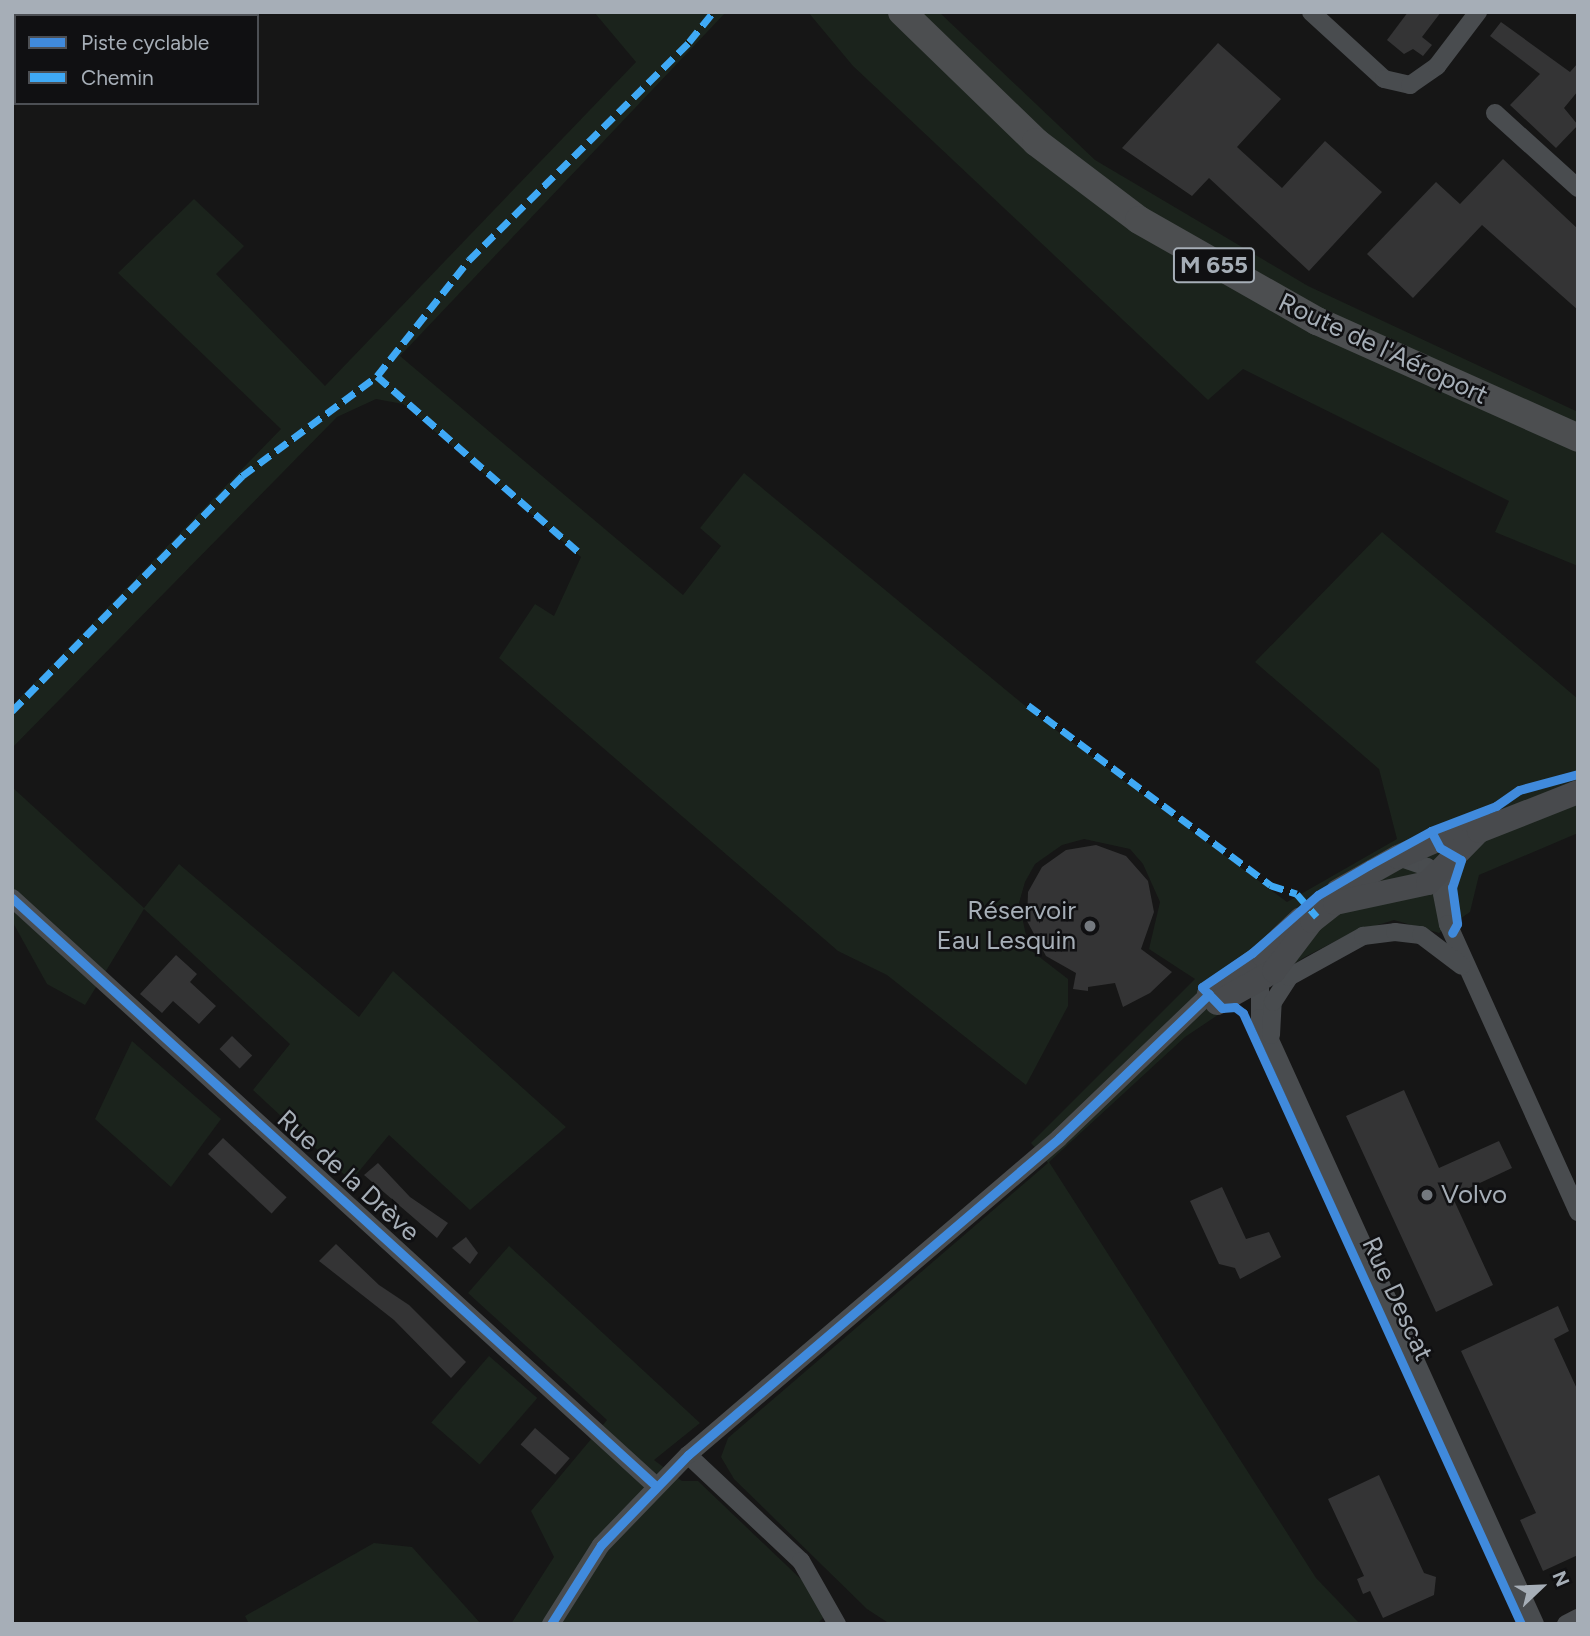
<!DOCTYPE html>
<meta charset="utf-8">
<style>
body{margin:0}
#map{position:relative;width:1590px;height:1636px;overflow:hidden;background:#161616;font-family:Figtree,sans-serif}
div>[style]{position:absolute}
.green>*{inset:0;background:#1b231c;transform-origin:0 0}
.building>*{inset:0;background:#343435;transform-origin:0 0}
.street>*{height:18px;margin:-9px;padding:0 9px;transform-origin:9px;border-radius:9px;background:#494c4f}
.secondary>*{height:24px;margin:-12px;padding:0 12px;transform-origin:12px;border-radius:12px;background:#484a4d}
.primary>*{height:28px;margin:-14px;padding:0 14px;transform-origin:14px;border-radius:14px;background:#4c4e50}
.quiet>*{height:7px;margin-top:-3.5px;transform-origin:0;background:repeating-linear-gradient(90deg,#3fa9f5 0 14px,transparent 0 21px)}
.cycleway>*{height:9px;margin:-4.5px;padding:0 4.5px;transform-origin:4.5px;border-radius:4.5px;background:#408adc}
.dots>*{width:19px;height:19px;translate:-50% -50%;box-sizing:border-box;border:4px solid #101012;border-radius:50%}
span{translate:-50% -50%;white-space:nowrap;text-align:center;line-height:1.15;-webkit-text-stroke:5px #101012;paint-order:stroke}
.shield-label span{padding:2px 5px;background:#101012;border:2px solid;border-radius:5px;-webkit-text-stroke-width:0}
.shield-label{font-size:24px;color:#a6aeb7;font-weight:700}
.street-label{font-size:26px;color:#a6aeb7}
.poi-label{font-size:26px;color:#a6aeb7}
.right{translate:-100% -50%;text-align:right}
.left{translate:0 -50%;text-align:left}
.frame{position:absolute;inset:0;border:14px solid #a6aeb7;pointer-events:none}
.legend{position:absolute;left:14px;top:14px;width:245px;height:91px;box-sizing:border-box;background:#101012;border:2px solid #4c4f54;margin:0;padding:9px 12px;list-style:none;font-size:21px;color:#a6aeb7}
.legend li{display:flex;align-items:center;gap:14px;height:35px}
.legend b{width:35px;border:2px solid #4c4f54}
.north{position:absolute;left:1506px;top:1552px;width:70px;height:70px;-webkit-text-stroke:5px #101012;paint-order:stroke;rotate:67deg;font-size:19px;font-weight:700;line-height:28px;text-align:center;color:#a6aeb7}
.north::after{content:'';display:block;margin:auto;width:24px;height:32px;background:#a6aeb7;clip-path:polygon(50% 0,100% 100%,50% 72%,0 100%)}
</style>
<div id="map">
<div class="green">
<i style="clip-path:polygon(594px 12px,726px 12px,400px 356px,683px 595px,721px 546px,700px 528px,744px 473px,1041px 719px,1287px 902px,1397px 839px,1379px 769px,1255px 662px,1382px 532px,1578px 699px,1578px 833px,1479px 875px,1470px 912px,1439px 933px,1394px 920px,1349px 934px,1303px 958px,1185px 1037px,1049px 1162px,1316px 1578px,1360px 1624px,890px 1624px,867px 1609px,734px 1479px,721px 1457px,728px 1438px,1048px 1163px,1031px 1143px,1195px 979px,1149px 949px,1160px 902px,1143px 864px,1130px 849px,1084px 839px,1062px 845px,1035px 864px,1025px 882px,1019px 903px,1029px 949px,1068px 979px,1068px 1006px,1026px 1085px,887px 975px,838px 951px,499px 658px,535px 604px,554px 616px,581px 557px,403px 404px,376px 399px,337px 417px,12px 748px,12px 706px,281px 429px,118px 273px,194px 199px,244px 246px,216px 274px,325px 386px,636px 62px)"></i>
<i style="clip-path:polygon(808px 12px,939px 12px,1095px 160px,1308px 286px,1578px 412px,1578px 566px,1495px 532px,1509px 501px,1243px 369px,1208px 400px,853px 66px)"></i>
<i style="clip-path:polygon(12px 787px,144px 908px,179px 864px,359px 1017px,393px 971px,566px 1127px,470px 1210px,389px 1135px,351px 1181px,253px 1090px,290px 1044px,144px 909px,85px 1005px,47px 984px,12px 921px)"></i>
<i style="clip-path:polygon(132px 1041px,221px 1119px,171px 1187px,95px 1119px)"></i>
<i style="clip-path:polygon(509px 1246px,700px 1423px,654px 1460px,682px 1481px,698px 1481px,806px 1584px,825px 1616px,817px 1624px,511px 1624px,554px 1557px,531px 1511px,607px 1420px,468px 1293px)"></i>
<i style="left:489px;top:1356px;width:64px;height:88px;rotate:41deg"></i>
<i style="clip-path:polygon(374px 1543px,412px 1547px,481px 1624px,249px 1624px,245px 1616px)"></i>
</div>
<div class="building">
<i style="clip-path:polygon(1408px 12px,1441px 12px,1422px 37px,1432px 45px,1423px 56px,1413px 49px,1404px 54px,1387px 40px)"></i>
<i style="clip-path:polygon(1501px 22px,1570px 72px,1578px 63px,1578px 91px,1564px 108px,1578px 125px,1556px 148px,1510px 105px,1540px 74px,1490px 36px)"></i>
<i style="clip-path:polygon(1218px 43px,1281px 99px,1237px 147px,1282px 188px,1325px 141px,1382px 192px,1309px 271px,1209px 178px,1192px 196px,1122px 148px)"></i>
<i style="clip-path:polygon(1503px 159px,1578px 229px,1578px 310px,1482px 225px,1413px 298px,1367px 254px,1436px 182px,1460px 204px)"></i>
<i style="clip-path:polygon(1096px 845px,1126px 856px,1148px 881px,1154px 912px,1141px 949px,1172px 972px,1150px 993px,1123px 1007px,1115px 983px,1088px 987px,1088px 991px,1073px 989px,1076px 973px,1046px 956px,1027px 921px,1028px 892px,1042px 867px,1066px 850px)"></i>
<i style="clip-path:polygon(176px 955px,197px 974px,190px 982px,216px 1006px,199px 1024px,173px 1001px,162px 1013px,140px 994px)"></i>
<i style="left:232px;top:1036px;width:28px;height:18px;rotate:44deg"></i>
<i style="clip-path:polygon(1404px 1090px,1439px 1168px,1499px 1141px,1512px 1168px,1452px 1196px,1493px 1285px,1436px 1312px,1346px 1116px)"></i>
<i style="left:223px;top:1138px;width:87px;height:22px;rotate:43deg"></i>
<i style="clip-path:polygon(378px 1163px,410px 1197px,448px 1223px,437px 1238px,364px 1175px)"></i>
<i style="clip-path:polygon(1222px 1187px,1246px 1239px,1269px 1232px,1281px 1257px,1240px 1279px,1235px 1268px,1219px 1264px,1190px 1201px)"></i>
<i style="clip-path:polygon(466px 1237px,478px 1253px,470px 1264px,452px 1248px)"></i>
<i style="clip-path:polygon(336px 1244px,379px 1285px,409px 1305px,466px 1362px,451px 1378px,394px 1320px,319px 1261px)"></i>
<i style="clip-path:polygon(1558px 1306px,1569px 1331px,1554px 1339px,1578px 1391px,1578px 1555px,1543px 1571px,1520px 1520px,1536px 1513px,1461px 1351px)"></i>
<i style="left:535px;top:1428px;width:46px;height:22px;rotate:41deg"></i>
<i style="clip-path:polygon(1379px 1475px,1424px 1573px,1436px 1577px,1434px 1595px,1383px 1618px,1370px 1591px,1363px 1594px,1357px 1579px,1364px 1576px,1328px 1499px)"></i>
</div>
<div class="street">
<i style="left:1311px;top:12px;width:99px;rotate:42.5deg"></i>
<i style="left:1384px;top:79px;width:27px;rotate:13deg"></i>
<i style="left:1410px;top:85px;width:33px;rotate:-35deg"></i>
<i style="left:1437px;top:66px;width:68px;rotate:-52.8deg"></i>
<i style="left:1495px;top:113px;width:112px;rotate:42.1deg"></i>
<i style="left:1398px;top:857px;width:31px;rotate:19deg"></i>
<i style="left:1427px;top:867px;width:21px;rotate:49deg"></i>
<i style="left:1450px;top:865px;width:30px;rotate:105deg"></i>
<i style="left:1442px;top:894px;width:31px;rotate:79deg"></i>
<i style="left:1448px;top:924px;width:316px;rotate:65.7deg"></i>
<i style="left:12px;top:898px;width:872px;rotate:42.4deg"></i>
<i style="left:1260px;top:973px;width:45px;rotate:90deg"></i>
<i style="left:1260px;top:1018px;width:665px;rotate:65.59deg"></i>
<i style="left:1271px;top:1035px;width:33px;rotate:-87deg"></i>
<i style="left:1273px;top:1002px;width:30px;rotate:-57deg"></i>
<i style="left:1289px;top:977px;width:85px;rotate:-29deg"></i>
<i style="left:1363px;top:936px;width:32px;rotate:-7deg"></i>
<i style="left:1395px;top:932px;width:26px;rotate:7deg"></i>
<i style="left:1421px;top:935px;width:51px;rotate:37.1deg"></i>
<i style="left:688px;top:1455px;width:155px;rotate:43.2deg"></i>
<i style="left:801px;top:1561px;width:73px;rotate:60.3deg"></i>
<i style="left:551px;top:1624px;width:93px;rotate:-57.7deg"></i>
<i style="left:601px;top:1545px;width:125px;rotate:-46deg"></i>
<i style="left:688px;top:1455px;width:488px;rotate:-40.5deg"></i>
<i style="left:1059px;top:1138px;width:208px;rotate:-43.8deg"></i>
<i style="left:1566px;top:1624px;width:13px;rotate:-27deg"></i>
</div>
<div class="secondary">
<i style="left:1338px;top:891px;width:69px;rotate:-29.5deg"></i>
<i style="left:1398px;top:857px;width:90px;rotate:-23.4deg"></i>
<i style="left:1209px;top:994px;width:67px;rotate:-35.8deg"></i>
<i style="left:1263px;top:955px;width:52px;rotate:-43.5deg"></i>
<i style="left:1217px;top:1003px;width:65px;rotate:-29.3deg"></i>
<i style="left:1274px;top:971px;width:63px;rotate:-52.8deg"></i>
<i style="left:1312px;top:921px;width:29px;rotate:-38deg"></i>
<i style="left:1335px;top:903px;width:95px;rotate:-12.1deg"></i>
<i style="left:1428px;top:883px;width:73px;rotate:-45.6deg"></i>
<i style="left:1479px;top:831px;width:106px;rotate:-21.5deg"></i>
</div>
<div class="primary">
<i style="left:902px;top:12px;width:187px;rotate:44.1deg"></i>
<i style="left:1036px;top:142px;width:129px;rotate:37.1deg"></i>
<i style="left:1139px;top:220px;width:205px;rotate:29.6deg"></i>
<i style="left:1317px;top:321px;width:286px;rotate:24.1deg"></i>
</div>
<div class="quiet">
<i style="left:377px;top:376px;width:269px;rotate:41.1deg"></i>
<i style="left:1028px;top:705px;width:302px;rotate:36.6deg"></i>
<i style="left:1270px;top:885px;width:28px;rotate:18deg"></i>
<i style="left:1297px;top:894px;width:30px;rotate:49deg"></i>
<i style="left:12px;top:711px;width:329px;rotate:-45.6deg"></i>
<i style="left:242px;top:476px;width:168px;rotate:-36.5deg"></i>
<i style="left:377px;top:376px;width:148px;rotate:-51.6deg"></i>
<i style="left:469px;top:260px;width:310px;rotate:-44.7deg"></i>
<i style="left:689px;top:42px;width:38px;rotate:-51deg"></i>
</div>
<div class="cycleway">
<i style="left:1431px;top:831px;width:19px;rotate:62deg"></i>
<i style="left:1440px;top:848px;width:24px;rotate:30deg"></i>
<i style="left:1461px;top:860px;width:28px;rotate:108deg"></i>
<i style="left:1452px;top:887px;width:37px;rotate:82deg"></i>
<i style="left:1457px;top:924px;width:10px;rotate:119deg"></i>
<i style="left:12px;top:898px;width:872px;rotate:42.4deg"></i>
<i style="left:551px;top:1624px;width:93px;rotate:-57.7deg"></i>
<i style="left:601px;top:1545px;width:125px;rotate:-46deg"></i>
<i style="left:688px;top:1455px;width:488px;rotate:-40.5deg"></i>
<i style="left:1059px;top:1138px;width:208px;rotate:-43.8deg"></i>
<i style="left:1521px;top:1624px;width:671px;rotate:-114.47deg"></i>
<i style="left:1243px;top:1013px;width:10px;rotate:-143deg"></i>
<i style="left:1235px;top:1007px;width:13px;rotate:176deg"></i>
<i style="left:1222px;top:1008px;width:29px;rotate:-134deg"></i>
<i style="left:1202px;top:987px;width:60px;rotate:-34.2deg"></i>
<i style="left:1252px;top:953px;width:88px;rotate:-41.3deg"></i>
<i style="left:1318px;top:895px;width:59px;rotate:-30.5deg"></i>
<i style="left:1369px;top:865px;width:71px;rotate:-28.7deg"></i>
<i style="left:1431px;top:831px;width:70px;rotate:-21deg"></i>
<i style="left:1496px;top:806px;width:28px;rotate:-35deg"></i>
<i style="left:1519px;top:790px;width:61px;rotate:-15.2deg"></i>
</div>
<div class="dots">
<i style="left:1090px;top:926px;background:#74797f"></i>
<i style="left:1427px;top:1195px;background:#74797f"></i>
</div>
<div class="shield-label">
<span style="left:1214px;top:265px">M 655</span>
</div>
<div class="street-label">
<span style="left:1383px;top:349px;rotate:25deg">Route de l'Aéroport</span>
<span style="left:348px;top:1176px;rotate:42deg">Rue de la Drève</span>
<span style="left:1397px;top:1299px;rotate:65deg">Rue Descat</span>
</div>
<div class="poi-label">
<span class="right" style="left:1076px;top:926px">Réservoir<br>Eau Lesquin</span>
<span class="left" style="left:1441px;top:1195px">Volvo</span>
</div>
<div class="frame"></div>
<ul class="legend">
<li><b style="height:9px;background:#408adc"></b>Piste cyclable</li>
<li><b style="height:9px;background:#3fa9f5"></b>Chemin</li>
</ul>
<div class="north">N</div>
</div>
